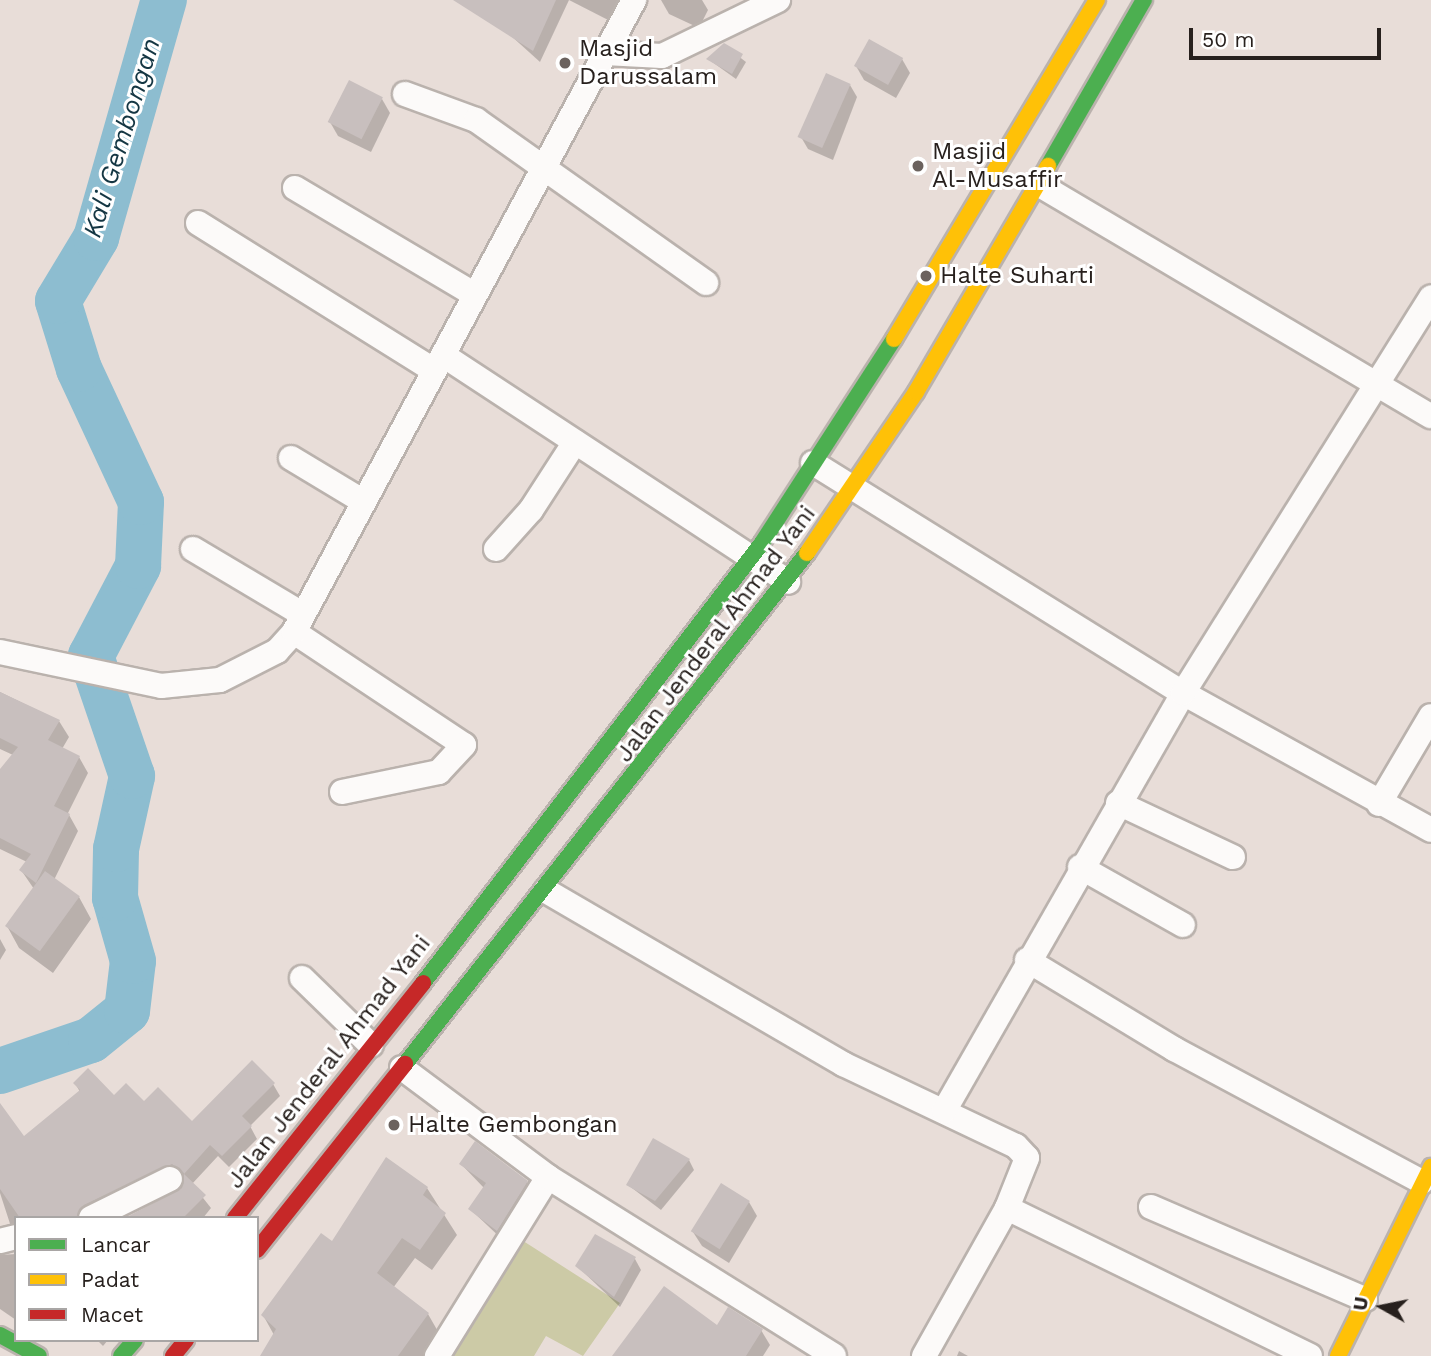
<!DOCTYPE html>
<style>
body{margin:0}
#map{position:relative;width:1431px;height:1356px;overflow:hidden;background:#e8ddd8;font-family:"Work Sans",sans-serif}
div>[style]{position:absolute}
.green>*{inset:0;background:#cccaa6}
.shadow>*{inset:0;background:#0003}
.river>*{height:46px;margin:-23px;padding:0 23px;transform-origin:23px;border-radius:23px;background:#8dbdd0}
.building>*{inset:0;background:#c8bfbe;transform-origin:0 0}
.roads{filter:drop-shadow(2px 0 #bab2ad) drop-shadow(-2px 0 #bab2ad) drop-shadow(0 2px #bab2ad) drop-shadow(0 -2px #bab2ad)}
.street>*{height:24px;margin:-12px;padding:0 12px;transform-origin:12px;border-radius:12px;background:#fcfaf9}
.fast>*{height:16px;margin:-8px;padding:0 8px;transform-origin:8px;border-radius:8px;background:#4caf50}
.slow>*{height:16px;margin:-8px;padding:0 8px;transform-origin:8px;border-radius:8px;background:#ffc107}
.jam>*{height:16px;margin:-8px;padding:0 8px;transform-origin:8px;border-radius:8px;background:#c62828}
.dots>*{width:19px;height:19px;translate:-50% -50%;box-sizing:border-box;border:4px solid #fff;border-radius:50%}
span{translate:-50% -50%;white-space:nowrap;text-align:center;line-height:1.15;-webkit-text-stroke:6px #fff;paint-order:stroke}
.poi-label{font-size:24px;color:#27201d}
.left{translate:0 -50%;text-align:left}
.street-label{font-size:24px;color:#27201d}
.water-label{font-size:26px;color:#143643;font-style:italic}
.legend{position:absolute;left:14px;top:1216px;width:245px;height:126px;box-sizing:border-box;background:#fff;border:2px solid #a9a6a5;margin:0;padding:9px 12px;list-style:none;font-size:21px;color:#27201d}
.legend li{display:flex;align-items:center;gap:14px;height:35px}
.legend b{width:35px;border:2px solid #a9a6a5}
.north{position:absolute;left:1347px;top:1272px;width:70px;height:70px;-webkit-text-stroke:5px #fff;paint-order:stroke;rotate:279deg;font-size:19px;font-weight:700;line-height:28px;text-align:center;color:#27201d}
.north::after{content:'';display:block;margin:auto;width:24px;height:32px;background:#27201d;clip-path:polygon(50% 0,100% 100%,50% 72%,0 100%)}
.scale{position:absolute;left:1189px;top:28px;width:192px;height:32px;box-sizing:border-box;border:4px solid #27201d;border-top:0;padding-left:9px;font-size:21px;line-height:24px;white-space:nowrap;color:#27201d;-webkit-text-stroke:5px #fff;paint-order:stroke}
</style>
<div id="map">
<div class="green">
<i style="clip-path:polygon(517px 1237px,620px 1303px,583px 1356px,546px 1336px,534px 1356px,442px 1356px)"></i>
</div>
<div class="shadow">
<i style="clip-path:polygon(525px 0,569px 0,540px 62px,509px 34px)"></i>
<i style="clip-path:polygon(569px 0,626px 0,614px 23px)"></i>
<i style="clip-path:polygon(661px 0,702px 0,708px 10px,699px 28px,669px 14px)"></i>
<i style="clip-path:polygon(724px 45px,746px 62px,736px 79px,708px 59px)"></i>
<i style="clip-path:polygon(902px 59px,910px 73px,896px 98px,864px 80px,856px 66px)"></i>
<i style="clip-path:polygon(850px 85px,857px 97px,833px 160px,808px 149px,801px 137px)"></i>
<i style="clip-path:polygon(382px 99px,390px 113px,371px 152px,338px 136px,330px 122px)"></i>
<i style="clip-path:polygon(0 692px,59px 721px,69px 737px,62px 749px,79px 757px,88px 773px,68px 813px,78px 831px,54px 880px,79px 897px,91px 919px,53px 973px,19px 948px,7px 926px,34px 889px,21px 870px,27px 862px,0 849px,0 771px,13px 755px,0 749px)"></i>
<i style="clip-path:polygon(0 939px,6px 950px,0 960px)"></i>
<i style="clip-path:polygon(75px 1083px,192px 1123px,273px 1084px,280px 1096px,250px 1126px,257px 1139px,229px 1167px,218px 1156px,192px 1184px,211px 1208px,203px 1218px,129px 1218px,178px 1194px,183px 1181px,171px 1177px,90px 1218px,16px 1218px,14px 1236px,0 1193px,0 1126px,23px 1138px,80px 1092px)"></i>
<i style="clip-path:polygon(689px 1160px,694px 1170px,661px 1210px,628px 1185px)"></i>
<i style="clip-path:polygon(461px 1164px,527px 1182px,534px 1195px,505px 1242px,470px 1209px,484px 1188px)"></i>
<i style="clip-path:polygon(427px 1188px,457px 1235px,432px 1270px,415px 1258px,393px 1288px,428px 1314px,440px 1335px,425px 1356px,262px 1356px,274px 1335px,263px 1315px,332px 1243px)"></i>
<i style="clip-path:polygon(749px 1202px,757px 1216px,729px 1263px,702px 1246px,693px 1232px)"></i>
<i style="clip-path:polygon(16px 1254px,16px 1320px,0 1309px,0 1255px)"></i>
<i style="clip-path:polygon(635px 1259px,641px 1270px,620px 1307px,577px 1266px)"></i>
<i style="clip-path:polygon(717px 1328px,761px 1330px,770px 1345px,763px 1356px,614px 1356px)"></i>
<i style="clip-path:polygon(97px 1340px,108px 1340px,103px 1346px)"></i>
<i style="clip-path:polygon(959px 1351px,968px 1356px,957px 1356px)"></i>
</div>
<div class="river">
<i style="left:0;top:1071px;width:96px;rotate:-18.8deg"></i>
<i style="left:91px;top:1040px;width:46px;rotate:-38.9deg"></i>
<i style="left:127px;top:1011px;width:50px;rotate:-83.2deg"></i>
<i style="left:133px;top:961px;width:66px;rotate:-105.9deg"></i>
<i style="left:115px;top:898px;width:49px;rotate:-88.8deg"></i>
<i style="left:116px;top:849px;width:75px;rotate:-77.6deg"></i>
<i style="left:132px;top:776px;width:127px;rotate:-108.9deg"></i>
<i style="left:91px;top:656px;width:102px;rotate:-62.4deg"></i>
<i style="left:138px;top:566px;width:64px;rotate:-87.3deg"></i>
<i style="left:141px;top:502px;width:147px;rotate:-115deg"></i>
<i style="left:79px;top:369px;width:71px;rotate:-107.2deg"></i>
<i style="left:58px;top:301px;width:74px;rotate:-58.9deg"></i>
<i style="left:96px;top:238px;width:248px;rotate:-74.1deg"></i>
</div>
<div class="building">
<i style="clip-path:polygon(453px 0,556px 0,533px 51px)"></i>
<i style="left:869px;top:39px;width:39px;height:31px;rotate:29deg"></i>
<i style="clip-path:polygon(724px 43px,743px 54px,732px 74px,706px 59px)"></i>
<i style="left:826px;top:73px;width:27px;height:70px;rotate:24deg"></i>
<i style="left:349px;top:80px;width:38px;height:47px;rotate:27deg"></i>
<i style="clip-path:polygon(0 692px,60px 720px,48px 740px,80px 756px,54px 806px,70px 814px,36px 883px,19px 870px,31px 854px,0 838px,0 769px,18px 747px,0 738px)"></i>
<i style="left:45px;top:871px;width:43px;height:68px;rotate:36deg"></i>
<i style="clip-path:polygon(252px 1060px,275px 1083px,242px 1116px,252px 1126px,222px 1156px,210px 1145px,184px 1174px,206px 1195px,183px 1218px,125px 1218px,182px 1188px,184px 1173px,172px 1164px,84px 1205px,76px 1218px,20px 1218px,0 1189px,0 1103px,24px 1136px,80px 1090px,73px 1083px,88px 1068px,114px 1095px,126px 1083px,144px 1101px,158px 1087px,192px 1121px)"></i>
<i style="clip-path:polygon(653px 1138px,690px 1159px,655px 1201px,626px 1185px)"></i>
<i style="clip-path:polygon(475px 1141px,528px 1181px,497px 1231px,468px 1209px,486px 1183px,459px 1164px)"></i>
<i style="clip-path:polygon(386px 1157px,428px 1187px,423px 1195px,446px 1213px,420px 1250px,402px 1238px,377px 1273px,429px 1313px,398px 1356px,260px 1356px,276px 1329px,261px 1315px,321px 1233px,332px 1241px)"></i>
<i style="left:721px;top:1183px;width:34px;height:57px;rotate:32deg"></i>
<i style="clip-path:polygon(595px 1234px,636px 1257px,614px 1297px,575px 1266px)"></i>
<i style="clip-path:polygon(664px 1286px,717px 1325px,728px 1307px,763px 1329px,746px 1356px,612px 1356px)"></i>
</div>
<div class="roads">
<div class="street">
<i style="left:605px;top:53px;width:57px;rotate:3deg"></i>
<i style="left:662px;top:56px;width:129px;rotate:-25.8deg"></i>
<i style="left:405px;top:94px;width:76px;rotate:20.1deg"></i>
<i style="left:476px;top:120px;width:282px;rotate:35.3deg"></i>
<i style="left:1038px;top:184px;width:456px;rotate:30.6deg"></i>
<i style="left:295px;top:188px;width:206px;rotate:30.7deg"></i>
<i style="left:198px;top:223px;width:277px;rotate:32deg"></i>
<i style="left:443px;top:355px;width:413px;rotate:33.3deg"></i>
<i style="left:291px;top:458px;width:82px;rotate:31deg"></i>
<i style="left:813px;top:463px;width:436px;rotate:31.9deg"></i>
<i style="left:1183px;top:693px;width:283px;rotate:28.9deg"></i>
<i style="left:193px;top:549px;width:127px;rotate:30.8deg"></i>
<i style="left:496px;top:549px;width:52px;rotate:-48.1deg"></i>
<i style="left:531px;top:510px;width:81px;rotate:-57.1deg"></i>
<i style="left:294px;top:632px;width:204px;rotate:33.6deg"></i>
<i style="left:464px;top:745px;width:37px;rotate:133deg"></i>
<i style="left:439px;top:772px;width:99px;rotate:168.3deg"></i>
<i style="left:0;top:652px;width:165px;rotate:11.9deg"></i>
<i style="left:161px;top:686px;width:59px;rotate:-5.8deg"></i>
<i style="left:220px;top:680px;width:64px;rotate:-27deg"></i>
<i style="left:277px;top:651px;width:25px;rotate:-48deg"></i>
<i style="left:294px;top:632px;width:718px;rotate:-61.72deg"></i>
<i style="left:1118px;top:803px;width:127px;rotate:25.2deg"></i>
<i style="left:1379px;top:804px;width:102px;rotate:-59.4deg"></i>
<i style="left:1080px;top:867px;width:118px;rotate:29.4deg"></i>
<i style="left:546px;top:891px;width:344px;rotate:30.2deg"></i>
<i style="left:843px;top:1064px;width:191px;rotate:25.4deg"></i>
<i style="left:1016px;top:1146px;width:16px;rotate:47deg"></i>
<i style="left:1027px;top:1158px;width:54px;rotate:111.8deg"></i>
<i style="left:1007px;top:1208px;width:337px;rotate:26deg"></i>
<i style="left:1027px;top:960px;width:172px;rotate:31.2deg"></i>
<i style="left:1174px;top:1049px;width:281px;rotate:28.2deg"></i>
<i style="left:302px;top:978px;width:96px;rotate:44.2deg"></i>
<i style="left:402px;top:1068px;width:182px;rotate:36.7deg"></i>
<i style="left:548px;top:1177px;width:211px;rotate:121.8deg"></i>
<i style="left:944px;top:1111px;width:482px;rotate:-60.2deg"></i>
<i style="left:1183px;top:693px;width:467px;rotate:-57.9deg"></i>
<i style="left:548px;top:1177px;width:337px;rotate:32deg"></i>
<i style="left:1151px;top:1207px;width:233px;rotate:23.3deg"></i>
<i style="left:91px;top:1218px;width:88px;rotate:-26.3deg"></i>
<i style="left:0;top:1241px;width:16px;rotate:-14deg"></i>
<i style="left:924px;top:1356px;width:170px;rotate:-60.7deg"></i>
</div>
<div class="fast">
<i style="left:1048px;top:166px;width:192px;rotate:-60deg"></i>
<i style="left:423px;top:983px;width:555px;rotate:-52.39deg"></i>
<i style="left:762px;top:543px;width:243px;rotate:-57.1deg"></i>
<i style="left:405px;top:1064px;width:650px;rotate:-51.81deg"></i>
<i style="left:0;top:1335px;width:44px;rotate:28.3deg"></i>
<i style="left:121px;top:1356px;width:21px;rotate:-49deg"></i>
</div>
<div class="slow">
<i style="left:894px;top:339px;width:395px;rotate:-59.1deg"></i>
<i style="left:807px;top:553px;width:194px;rotate:-55.9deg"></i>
<i style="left:916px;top:392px;width:262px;rotate:-59.7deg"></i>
<i style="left:1338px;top:1356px;width:211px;rotate:-63.8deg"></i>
</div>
<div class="jam">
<i style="left:235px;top:1218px;width:301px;rotate:-51.3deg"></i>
<i style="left:257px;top:1250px;width:238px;rotate:-51.5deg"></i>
<i style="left:173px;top:1356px;width:21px;rotate:-51deg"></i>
</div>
</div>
<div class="dots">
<i style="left:565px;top:63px;background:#6b625e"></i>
<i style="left:918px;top:166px;background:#6b625e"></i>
<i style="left:926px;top:276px;background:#6b625e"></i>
<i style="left:394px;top:1125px;background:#6b625e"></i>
</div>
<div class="poi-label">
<span class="left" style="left:579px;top:63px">Masjid<br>Darussalam</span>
<span class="left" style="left:932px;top:166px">Masjid<br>Al-Musaffir</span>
<span class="left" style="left:940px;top:276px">Halte Suharti</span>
<span class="left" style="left:408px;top:1125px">Halte Gembongan</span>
</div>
<div class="street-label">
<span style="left:716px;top:634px;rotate:-53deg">Jalan Jenderal Ahmad Yani</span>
<span style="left:329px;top:1062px;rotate:-52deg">Jalan Jenderal Ahmad Yani</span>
</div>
<div class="water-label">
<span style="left:122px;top:138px;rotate:-73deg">Kali Gembongan</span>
</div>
<ul class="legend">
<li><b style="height:9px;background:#4caf50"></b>Lancar</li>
<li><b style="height:9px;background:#ffc107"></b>Padat</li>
<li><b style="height:9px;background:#c62828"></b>Macet</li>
</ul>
<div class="north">U</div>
<div class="scale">50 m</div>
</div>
